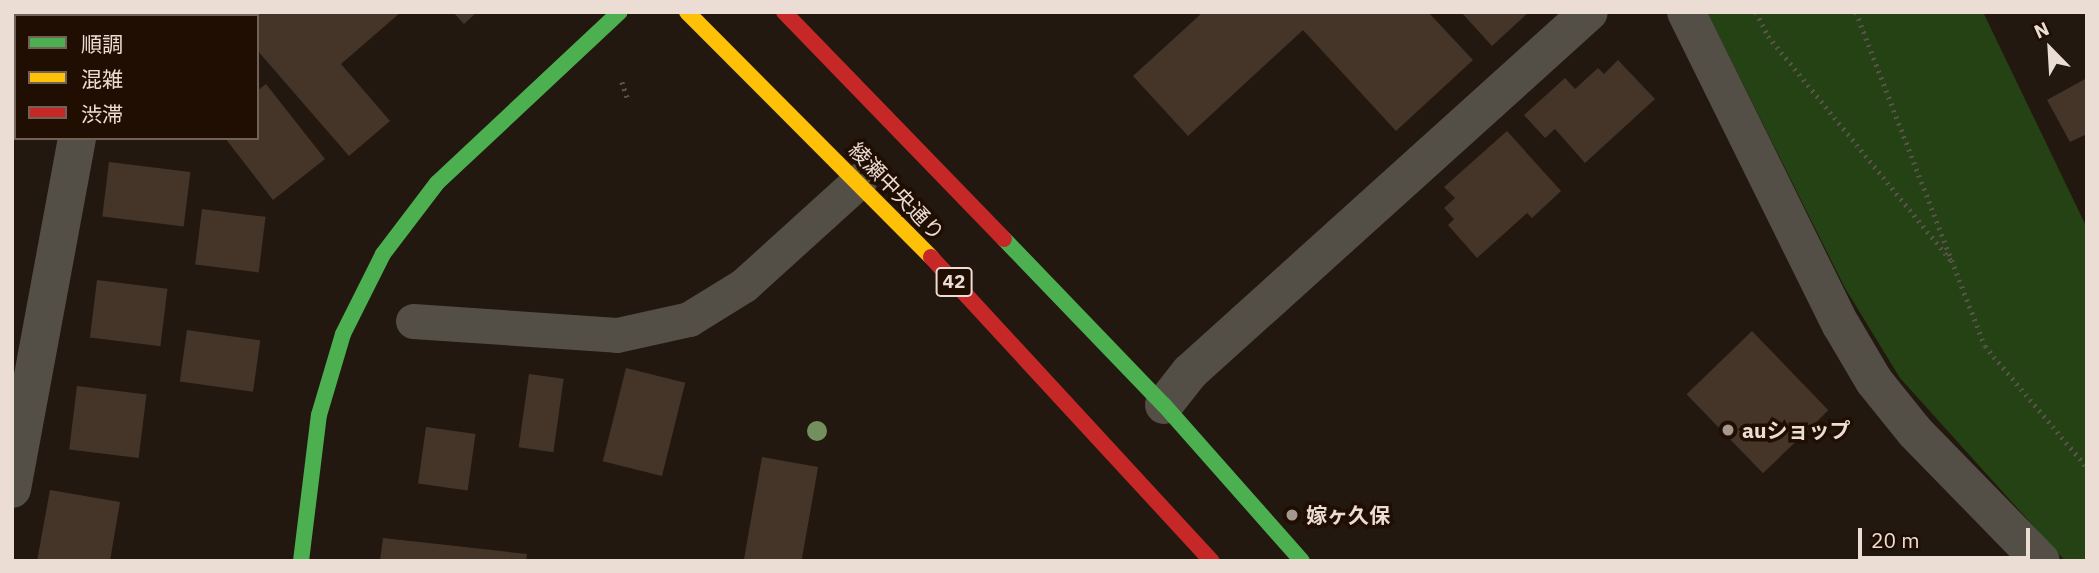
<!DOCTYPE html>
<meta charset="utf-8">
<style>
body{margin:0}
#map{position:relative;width:2099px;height:573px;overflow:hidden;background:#221810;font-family:"IBM Plex Sans","Noto Sans JP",sans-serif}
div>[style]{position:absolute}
.green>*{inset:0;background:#254214}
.building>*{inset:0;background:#443528;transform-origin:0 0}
.path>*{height:4.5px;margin-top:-2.25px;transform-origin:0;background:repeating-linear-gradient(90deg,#58524b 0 2px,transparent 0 7px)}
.lane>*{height:35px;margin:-17.5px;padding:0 17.5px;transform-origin:17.5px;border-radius:17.5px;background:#534e46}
.street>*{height:38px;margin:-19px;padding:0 19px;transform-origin:19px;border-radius:19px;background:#534e46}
.fast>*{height:16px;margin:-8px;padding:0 8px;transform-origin:8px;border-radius:8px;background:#4caf50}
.slow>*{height:16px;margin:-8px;padding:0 8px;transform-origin:8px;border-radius:8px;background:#ffc107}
.jam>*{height:16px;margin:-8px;padding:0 8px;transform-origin:8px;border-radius:8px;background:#c62828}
.trees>*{width:20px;height:20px;margin:-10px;border-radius:50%;background:#738f5e}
.dots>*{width:19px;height:19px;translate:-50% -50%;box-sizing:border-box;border:4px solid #200e02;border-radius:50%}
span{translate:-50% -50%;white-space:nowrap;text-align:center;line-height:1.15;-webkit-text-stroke:7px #200e02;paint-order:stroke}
.shield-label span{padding:2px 5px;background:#200e02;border:2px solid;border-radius:5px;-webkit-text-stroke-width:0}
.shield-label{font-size:19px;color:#ebddd4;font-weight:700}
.street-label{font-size:21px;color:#ebddd4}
.poi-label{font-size:21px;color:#ebddd4;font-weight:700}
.left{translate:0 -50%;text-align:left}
.frame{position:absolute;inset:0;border:14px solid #ebddd4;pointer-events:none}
.legend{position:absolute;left:14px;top:14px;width:245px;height:126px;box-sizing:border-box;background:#200e02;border:2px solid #716156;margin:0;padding:9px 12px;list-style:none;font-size:21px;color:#ebddd4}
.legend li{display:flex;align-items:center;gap:14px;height:35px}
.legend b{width:35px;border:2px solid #716156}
.north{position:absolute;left:2015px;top:14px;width:70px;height:70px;-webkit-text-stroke:5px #200e02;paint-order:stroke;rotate:336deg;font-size:19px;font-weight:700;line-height:28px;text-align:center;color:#ebddd4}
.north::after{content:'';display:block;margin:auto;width:24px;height:32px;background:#ebddd4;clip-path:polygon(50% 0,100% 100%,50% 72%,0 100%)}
.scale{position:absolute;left:1858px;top:528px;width:172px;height:32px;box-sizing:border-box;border:4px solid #ebddd4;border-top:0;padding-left:9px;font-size:21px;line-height:24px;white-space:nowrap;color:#ebddd4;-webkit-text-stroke:5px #200e02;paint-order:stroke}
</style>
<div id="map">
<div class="green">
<i style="clip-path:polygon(1707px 12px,1983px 12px,2087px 228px,2087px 561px,2065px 561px,1900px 378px,1845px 288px)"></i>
</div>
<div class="building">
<i style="clip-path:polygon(224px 12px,401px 12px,341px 64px,390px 121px,349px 156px,257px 50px,257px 16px)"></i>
<i style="clip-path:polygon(453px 12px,477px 12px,464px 24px)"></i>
<i style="clip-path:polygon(1203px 12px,1428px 12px,1473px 60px,1396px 131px,1303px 30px,1188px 136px,1133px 76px)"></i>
<i style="clip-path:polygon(1461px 12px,1529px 12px,1492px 46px)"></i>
<i style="clip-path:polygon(12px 53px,16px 59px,12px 99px)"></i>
<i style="clip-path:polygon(1618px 60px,1655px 99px,1585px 163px,1555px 129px,1545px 138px,1524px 115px,1565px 78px,1575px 89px,1598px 68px,1604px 74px)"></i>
<i style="clip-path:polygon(2087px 78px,2087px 134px,2070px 142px,2047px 100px)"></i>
<i style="clip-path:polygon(266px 84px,325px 159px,273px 200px,225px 138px,257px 138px,257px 91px)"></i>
<i style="clip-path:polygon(1507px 131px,1561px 191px,1532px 218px,1527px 213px,1477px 258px,1448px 225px,1454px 219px,1444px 208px,1455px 198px,1444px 187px)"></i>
<i style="left:109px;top:162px;width:82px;height:55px;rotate:7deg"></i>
<i style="left:202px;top:209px;width:64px;height:56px;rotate:7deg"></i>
<i style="left:97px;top:280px;width:71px;height:58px;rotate:7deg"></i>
<i style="left:187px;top:330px;width:74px;height:52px;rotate:8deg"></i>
<i style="left:1752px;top:331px;width:110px;height:91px;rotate:46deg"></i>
<i style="left:626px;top:368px;width:61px;height:96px;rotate:14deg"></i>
<i style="left:529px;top:374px;width:35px;height:74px;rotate:8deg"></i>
<i style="left:77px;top:386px;width:70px;height:64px;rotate:7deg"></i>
<i style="left:426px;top:427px;width:50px;height:57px;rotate:8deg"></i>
<i style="left:762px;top:457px;width:57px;height:104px;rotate:10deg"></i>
<i style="clip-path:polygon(50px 490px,120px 502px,110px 561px,37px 561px)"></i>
<i style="clip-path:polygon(383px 538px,527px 554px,526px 561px,380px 561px)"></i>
</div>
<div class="path">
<i style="left:1756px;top:12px;width:27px;rotate:63deg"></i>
<i style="left:1768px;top:36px;width:294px;rotate:50.8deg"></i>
<i style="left:1856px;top:12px;width:358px;rotate:68.9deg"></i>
<i style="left:1985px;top:346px;width:158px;rotate:49.9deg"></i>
<i style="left:622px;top:82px;width:21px;rotate:71deg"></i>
</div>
<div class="lane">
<i style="left:413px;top:321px;width:204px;rotate:3.9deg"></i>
<i style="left:617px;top:335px;width:74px;rotate:-12.5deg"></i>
<i style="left:689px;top:319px;width:65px;rotate:-31.7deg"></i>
<i style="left:744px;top:285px;width:156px;rotate:-42.2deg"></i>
</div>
<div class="street">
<i style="left:56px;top:12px;width:4px;rotate:76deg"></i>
<i style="left:1686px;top:12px;width:349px;rotate:63.7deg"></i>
<i style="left:1841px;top:325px;width:65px;rotate:59.5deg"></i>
<i style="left:1874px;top:381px;width:65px;rotate:51.2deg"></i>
<i style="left:1915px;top:432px;width:180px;rotate:45.7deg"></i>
<i style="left:1164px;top:405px;width:42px;rotate:-51.8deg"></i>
<i style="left:1190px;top:372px;width:537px;rotate:-42.06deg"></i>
<i style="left:12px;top:489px;width:357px;rotate:-79.5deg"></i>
</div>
<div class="fast">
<i style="left:1004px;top:239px;width:231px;rotate:46.1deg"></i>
<i style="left:1164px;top:405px;width:208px;rotate:48.5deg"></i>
<i style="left:301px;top:561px;width:147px;rotate:-83deg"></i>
<i style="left:319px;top:415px;width:84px;rotate:-73.5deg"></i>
<i style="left:343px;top:334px;width:89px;rotate:-63.4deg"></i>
<i style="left:383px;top:254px;width:89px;rotate:-52.7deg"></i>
<i style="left:437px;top:183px;width:250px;rotate:-43.1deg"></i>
</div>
<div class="slow">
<i style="left:687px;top:12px;width:346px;rotate:45.1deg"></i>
</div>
<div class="jam">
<i style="left:784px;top:12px;width:316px;rotate:45.9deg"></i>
<i style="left:931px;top:257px;width:414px;rotate:47.3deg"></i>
</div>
<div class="trees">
<i style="left:817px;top:431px"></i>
</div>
<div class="dots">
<i style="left:1728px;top:430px;background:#a5988f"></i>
<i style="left:1292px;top:515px;background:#a5988f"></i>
</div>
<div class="shield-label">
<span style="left:954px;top:282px">42</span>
</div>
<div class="street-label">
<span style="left:897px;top:191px;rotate:46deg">綾瀬中央通り</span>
</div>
<div class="poi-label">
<span class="left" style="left:1742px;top:430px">auショップ</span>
<span class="left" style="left:1306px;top:515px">嫁ヶ久保</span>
</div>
<div class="frame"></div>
<ul class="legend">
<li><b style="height:9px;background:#4caf50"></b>順調</li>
<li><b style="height:9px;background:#ffc107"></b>混雑</li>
<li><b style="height:9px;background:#c62828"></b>渋滞</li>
</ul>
<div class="north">N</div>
<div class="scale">20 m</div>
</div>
